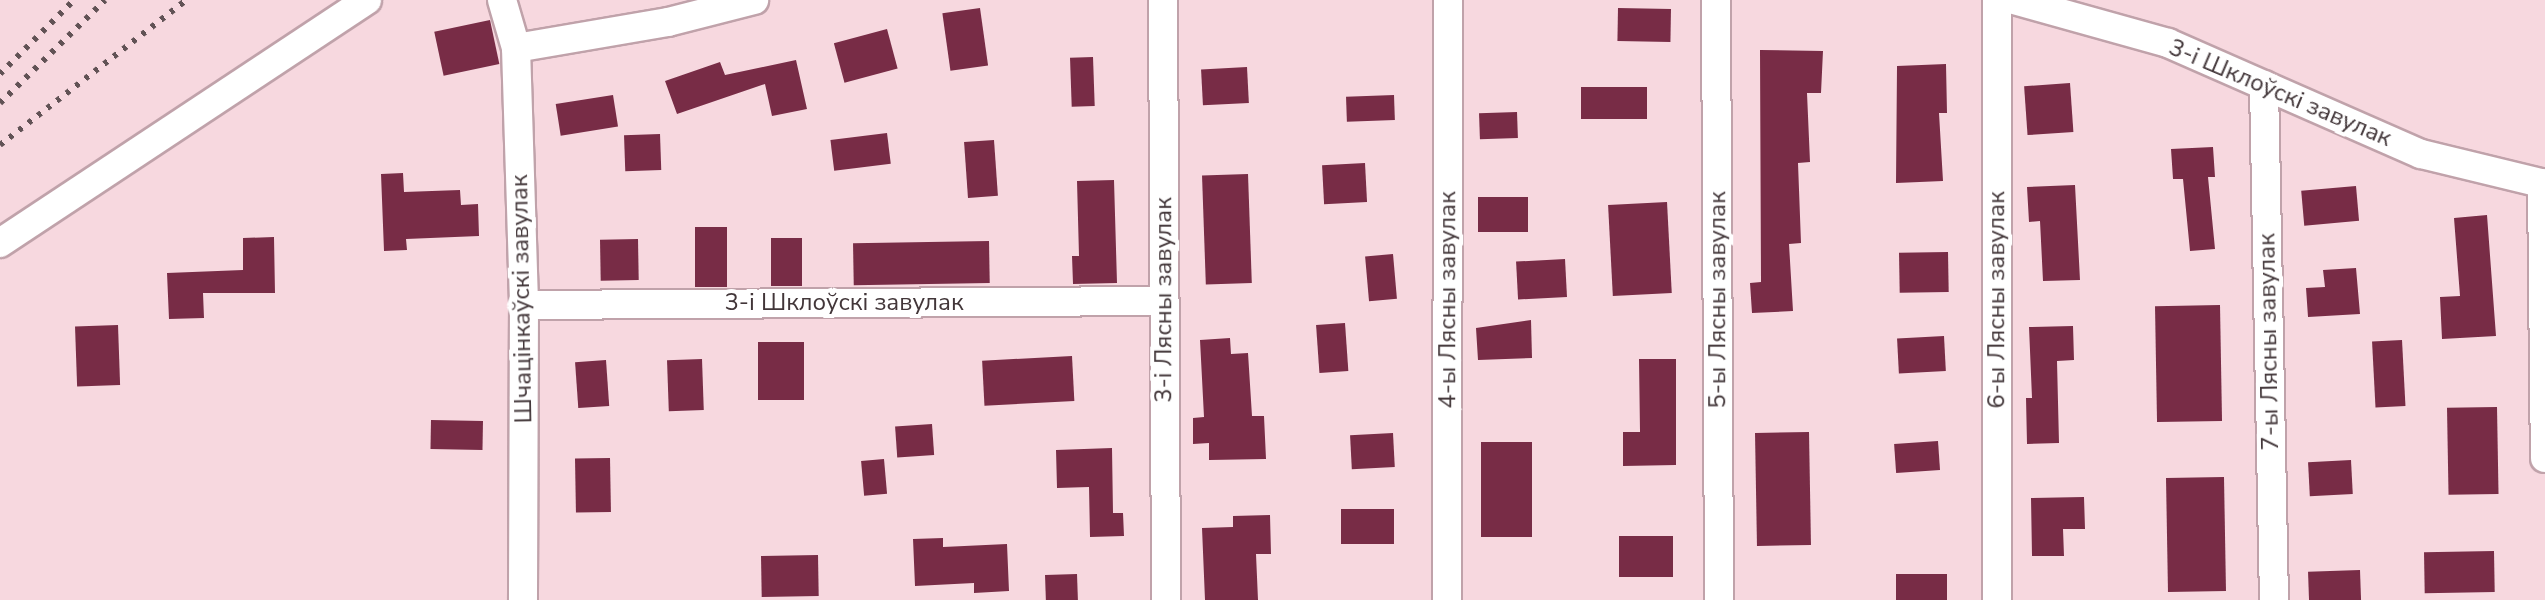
<!DOCTYPE html>
<meta charset="utf-8">
<style>
body{margin:0}
#map{position:relative;width:2545px;height:600px;overflow:hidden;background:#f7d8df;font-family:"Nunito Sans",sans-serif}
div>[style]{position:absolute}
.building>*{inset:0;background:#782c46;transform-origin:0 0}
.roads{filter:drop-shadow(2px 0 #c0a2aa) drop-shadow(-2px 0 #c0a2aa) drop-shadow(0 2px #c0a2aa) drop-shadow(0 -2px #c0a2aa)}
.minor>*{height:28px;margin:-14px;padding:0 14px;transform-origin:14px;border-radius:14px;background:#fff}
.rail>*{height:6px;margin-top:-3px;transform-origin:0;background:repeating-linear-gradient(90deg,#615255 0 4px,transparent 0 12px)}
span{translate:-50% -50%;white-space:nowrap;text-align:center;line-height:1.15;-webkit-text-stroke:8px #fff;paint-order:stroke}
.street-label{font-size:24px;color:#423639}
</style>
<div id="map">
<div class="building">
<i style="left:980px;top:8px;width:58px;height:38px;rotate:82deg"></i>
<i style="left:1618px;top:8px;width:53px;height:33px;rotate:1deg"></i>
<i style="left:490px;top:20px;width:45px;height:57px;rotate:78deg"></i>
<i style="left:887px;top:29px;width:41px;height:55px;rotate:75deg"></i>
<i style="clip-path:polygon(1760px 50px,1823px 51px,1821px 93px,1807px 93px,1810px 162px,1798px 163px,1801px 243px,1789px 244px,1793px 311px,1752px 313px,1750px 283px,1761px 282px)"></i>
<i style="left:1093px;top:57px;width:49px;height:23px;rotate:88deg"></i>
<i style="clip-path:polygon(796px 60px,807px 109px,772px 116px,765px 84px,677px 114px,665px 81px,720px 62px,725px 75px)"></i>
<i style="clip-path:polygon(1946px 64px,1947px 113px,1939px 113px,1943px 181px,1896px 183px,1897px 66px)"></i>
<i style="left:1247px;top:67px;width:36px;height:46px;rotate:87deg"></i>
<i style="left:2070px;top:83px;width:49px;height:46px;rotate:86deg"></i>
<i style="left:1647px;top:87px;width:32px;height:66px;rotate:90deg"></i>
<i style="left:613px;top:95px;width:32px;height:58px;rotate:81deg"></i>
<i style="left:1394px;top:95px;width:25px;height:48px;rotate:88deg"></i>
<i style="left:1517px;top:112px;width:26px;height:38px;rotate:88deg"></i>
<i style="left:887px;top:133px;width:31px;height:57px;rotate:83deg"></i>
<i style="left:660px;top:134px;width:36px;height:36px;rotate:88deg"></i>
<i style="left:994px;top:140px;width:56px;height:30px;rotate:86deg"></i>
<i style="clip-path:polygon(2213px 147px,2215px 177px,2208px 177px,2215px 249px,2190px 251px,2183px 179px,2173px 179px,2171px 149px)"></i>
<i style="left:1365px;top:163px;width:39px;height:43px;rotate:87deg"></i>
<i style="clip-path:polygon(403px 173px,404px 192px,460px 190px,461px 205px,478px 204px,479px 236px,406px 239px,407px 250px,384px 251px,381px 174px)"></i>
<i style="left:1248px;top:174px;width:109px;height:46px;rotate:88deg"></i>
<i style="clip-path:polygon(1114px 180px,1117px 283px,1073px 284px,1072px 256px,1079px 256px,1077px 181px)"></i>
<i style="clip-path:polygon(2075px 185px,2080px 280px,2043px 281px,2040px 221px,2029px 222px,2027px 187px)"></i>
<i style="left:2356px;top:186px;width:35px;height:55px;rotate:85deg"></i>
<i style="left:1478px;top:197px;width:50px;height:35px"></i>
<i style="left:1667px;top:202px;width:91px;height:59px;rotate:87deg"></i>
<i style="clip-path:polygon(2487px 215px,2496px 336px,2442px 339px,2440px 297px,2460px 296px,2454px 218px)"></i>
<i style="left:695px;top:227px;width:32px;height:60px"></i>
<i style="clip-path:polygon(274px 237px,275px 293px,203px 293px,204px 318px,169px 319px,167px 273px,243px 270px,243px 238px)"></i>
<i style="left:771px;top:238px;width:31px;height:48px"></i>
<i style="left:638px;top:239px;width:41px;height:38px;rotate:89deg"></i>
<i style="left:989px;top:241px;width:42px;height:136px;rotate:89deg"></i>
<i style="left:1948px;top:252px;width:40px;height:49px;rotate:89deg"></i>
<i style="left:1393px;top:254px;width:45px;height:28px;rotate:85deg"></i>
<i style="left:1565px;top:259px;width:38px;height:49px;rotate:87deg"></i>
<i style="clip-path:polygon(2356px 268px,2360px 314px,2308px 317px,2306px 288px,2325px 287px,2323px 270px)"></i>
<i style="left:2220px;top:305px;width:116px;height:65px;rotate:89deg"></i>
<i style="clip-path:polygon(1531px 320px,1532px 358px,1478px 360px,1476px 328px)"></i>
<i style="left:1345px;top:323px;width:48px;height:29px;rotate:86deg"></i>
<i style="left:118px;top:325px;width:60px;height:43px;rotate:88deg"></i>
<i style="clip-path:polygon(2073px 326px,2074px 360px,2057px 361px,2059px 443px,2027px 444px,2026px 398px,2032px 398px,2029px 327px)"></i>
<i style="left:1944px;top:336px;width:35px;height:47px;rotate:87deg"></i>
<i style="clip-path:polygon(1230px 338px,1231px 354px,1248px 353px,1252px 416px,1264px 416px,1266px 459px,1209px 460px,1209px 443px,1193px 444px,1193px 418px,1204px 417px,1200px 340px)"></i>
<i style="left:2402px;top:340px;width:66px;height:30px;rotate:87deg"></i>
<i style="left:758px;top:342px;width:46px;height:58px"></i>
<i style="left:1072px;top:356px;width:45px;height:90px;rotate:87deg"></i>
<i style="left:702px;top:359px;width:51px;height:35px;rotate:88deg"></i>
<i style="clip-path:polygon(1639px 359px,1676px 359px,1676px 465px,1623px 466px,1623px 432px,1640px 432px)"></i>
<i style="left:606px;top:360px;width:46px;height:31px;rotate:86deg"></i>
<i style="left:2497px;top:407px;width:87px;height:50px;rotate:89deg"></i>
<i style="left:431px;top:420px;width:52px;height:29px;rotate:1deg"></i>
<i style="left:932px;top:424px;width:31px;height:37px;rotate:86deg"></i>
<i style="left:1809px;top:432px;width:113px;height:54px;rotate:89deg"></i>
<i style="left:1393px;top:433px;width:34px;height:43px;rotate:87deg"></i>
<i style="left:1938px;top:441px;width:29px;height:44px;rotate:86deg"></i>
<i style="left:1481px;top:442px;width:51px;height:95px"></i>
<i style="clip-path:polygon(1112px 448px,1113px 513px,1123px 513px,1124px 536px,1090px 537px,1089px 487px,1057px 488px,1056px 450px)"></i>
<i style="left:610px;top:458px;width:54px;height:35px;rotate:89deg"></i>
<i style="left:884px;top:459px;width:35px;height:23px;rotate:85deg"></i>
<i style="left:2351px;top:460px;width:34px;height:43px;rotate:87deg"></i>
<i style="left:2224px;top:477px;width:114px;height:58px;rotate:89deg"></i>
<i style="clip-path:polygon(2084px 497px,2085px 529px,2063px 529px,2064px 556px,2032px 556px,2031px 498px)"></i>
<i style="left:1394px;top:509px;width:35px;height:53px;rotate:90deg"></i>
<i style="clip-path:polygon(1270px 515px,1271px 554px,1256px 554px,1258px 600px,1205px 600px,1202px 528px,1233px 527px,1233px 516px)"></i>
<i style="left:1619px;top:536px;width:54px;height:41px"></i>
<i style="clip-path:polygon(943px 538px,943px 547px,1007px 544px,1009px 591px,974px 593px,974px 583px,915px 586px,913px 539px)"></i>
<i style="left:2494px;top:551px;width:41px;height:70px;rotate:89deg"></i>
<i style="left:818px;top:555px;width:41px;height:57px;rotate:89deg"></i>
<i style="left:2360px;top:570px;width:30px;height:52px;rotate:88deg"></i>
<i style="left:1077px;top:574px;width:26px;height:32px;rotate:88deg"></i>
<i style="left:1947px;top:574px;width:26px;height:51px;rotate:90deg"></i>
</div>
<div class="roads">
<div class="minor">
<i style="left:502px;top:0;width:50px;rotate:73.7deg"></i>
<i style="left:516px;top:48px;width:257px;rotate:88.2deg"></i>
<i style="left:524px;top:305px;width:295px;rotate:90.2deg"></i>
<i style="left:1163px;top:0;width:600px;rotate:89.71deg"></i>
<i style="left:1716px;top:0;width:600px;rotate:89.71deg"></i>
<i style="left:1997px;top:0;width:600px;rotate:90deg"></i>
<i style="left:2014px;top:0;width:160px;rotate:15.6deg"></i>
<i style="left:2168px;top:43px;width:276px;rotate:23.7deg"></i>
<i style="left:2421px;top:154px;width:128px;rotate:13.6deg"></i>
<i style="left:516px;top:48px;width:154px;rotate:-9.7deg"></i>
<i style="left:668px;top:22px;width:89px;rotate:-14.3deg"></i>
<i style="left:2264px;top:85px;width:515px;rotate:88.89deg"></i>
<i style="left:2542px;top:183px;width:275px;rotate:89.4deg"></i>
<i style="left:0;top:243px;width:440px;rotate:-33.5deg"></i>
<i style="left:524px;top:305px;width:640px;rotate:-0.36deg"></i>
<i style="left:1447px;top:600px;width:600px;rotate:-89.9deg"></i>
</div>
</div>
<div class="rail">
<i style="left:0;top:74px;width:105px;rotate:-45deg"></i>
<i style="left:0;top:103px;width:147px;rotate:-44.4deg"></i>
<i style="left:0;top:145px;width:236px;rotate:-37.9deg"></i>
</div>
<div class="street-label">
<span style="left:2280px;top:93px;rotate:23deg">3-і Шклоўскі завулак</span>
<span style="left:522px;top:299px;rotate:-91deg">Шчацінкаўскі завулак</span>
<span style="left:1164px;top:300px;rotate:-90deg">3-і Лясны завулак</span>
<span style="left:1448px;top:300px;rotate:-90deg">4-ы Лясны завулак</span>
<span style="left:1718px;top:300px;rotate:-90deg">5-ы Лясны завулак</span>
<span style="left:1997px;top:300px;rotate:-90deg">6-ы Лясны завулак</span>
<span style="left:844px;top:303px">3-і Шклоўскі завулак</span>
<span style="left:2269px;top:342px;rotate:-91deg">7-ы Лясны завулак</span>
</div>
</div>
